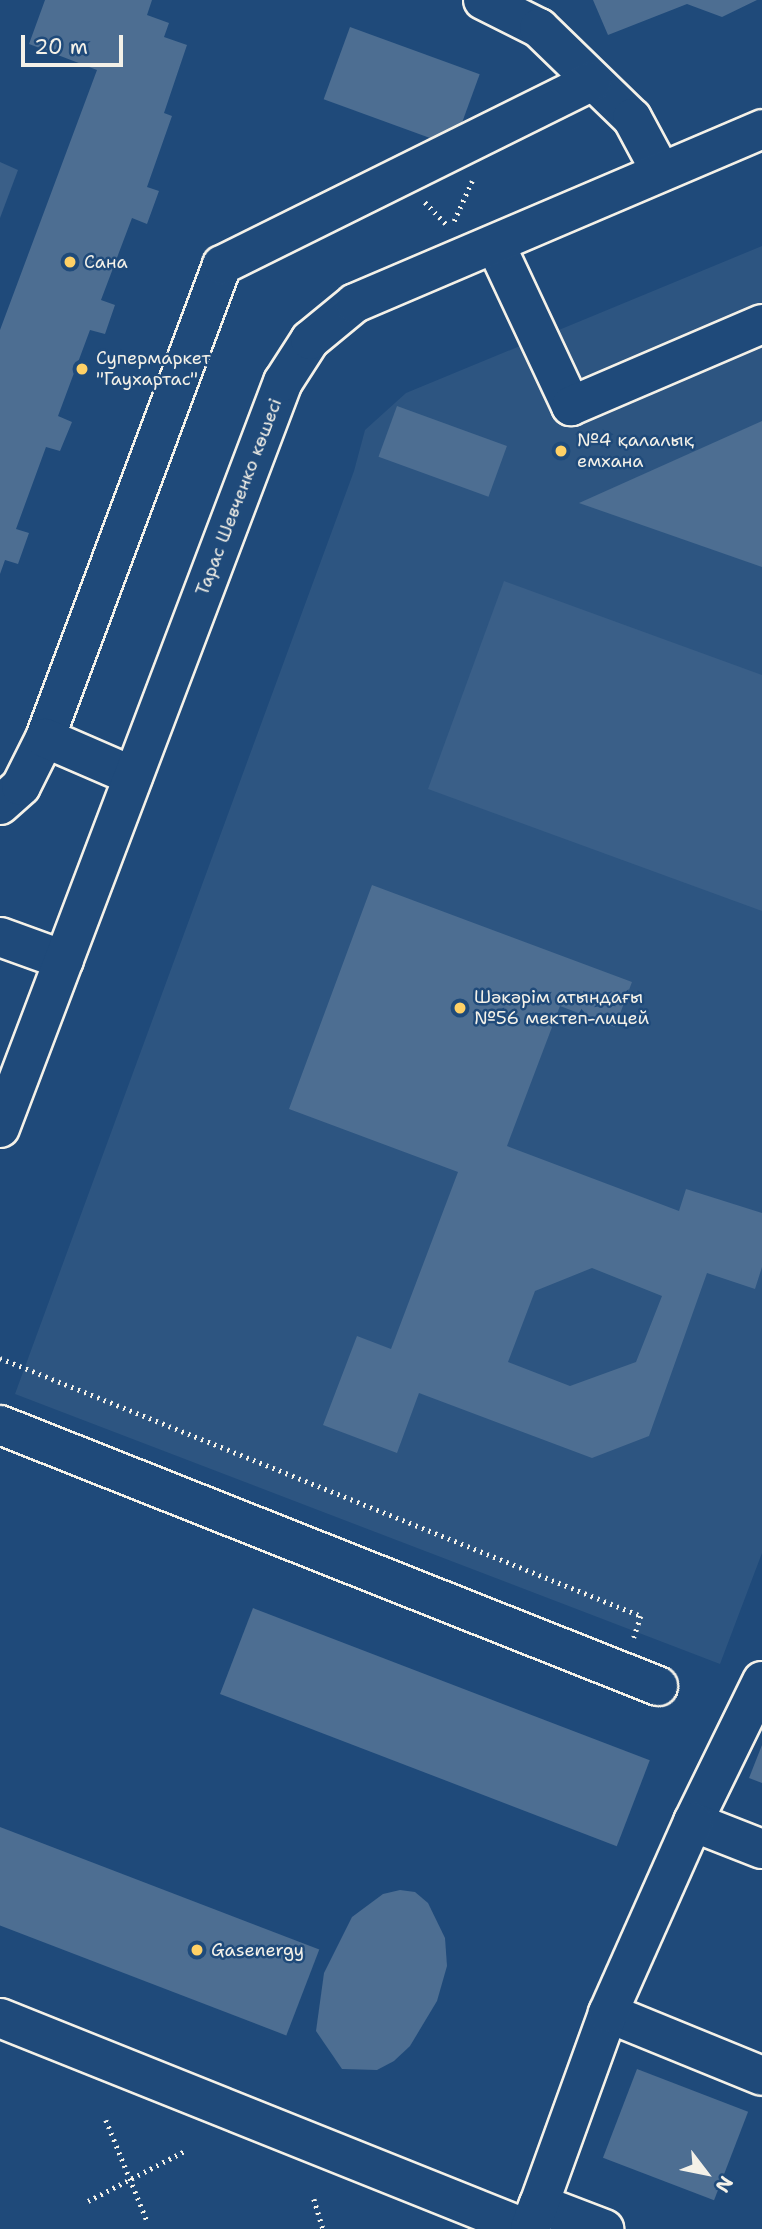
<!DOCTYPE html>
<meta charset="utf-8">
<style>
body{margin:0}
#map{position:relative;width:762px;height:2229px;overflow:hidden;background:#1f4a7a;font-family:"Shantell Sans",sans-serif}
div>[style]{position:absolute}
.built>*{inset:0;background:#2d5581}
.green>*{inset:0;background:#3a5f88}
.building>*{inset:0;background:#4d6e92;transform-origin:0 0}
.path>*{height:4.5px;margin-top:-2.25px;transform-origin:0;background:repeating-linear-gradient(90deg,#f4f1e8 0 2px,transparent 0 7px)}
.roads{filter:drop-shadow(2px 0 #f4f1e8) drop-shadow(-2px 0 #f4f1e8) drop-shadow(0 2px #f4f1e8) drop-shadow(0 -2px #f4f1e8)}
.minor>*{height:38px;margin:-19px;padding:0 19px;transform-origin:19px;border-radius:19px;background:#1f4a7a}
.dots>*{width:19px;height:19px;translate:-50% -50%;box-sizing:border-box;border:4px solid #1f4a7a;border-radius:50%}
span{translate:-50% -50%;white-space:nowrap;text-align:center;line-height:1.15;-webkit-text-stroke:5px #1f4a7a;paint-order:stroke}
.poi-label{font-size:18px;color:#f4f1e8}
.left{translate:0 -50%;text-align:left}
.street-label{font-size:18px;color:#f4f1e8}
.north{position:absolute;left:671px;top:2138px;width:70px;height:70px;-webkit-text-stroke:5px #1f4a7a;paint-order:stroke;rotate:122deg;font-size:19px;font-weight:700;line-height:28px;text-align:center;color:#f4f1e8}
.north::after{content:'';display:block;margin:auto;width:24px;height:32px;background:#f4f1e8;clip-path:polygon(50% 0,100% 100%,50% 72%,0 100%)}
.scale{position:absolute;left:21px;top:35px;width:102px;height:32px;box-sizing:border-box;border:4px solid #f4f1e8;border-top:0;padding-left:9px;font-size:21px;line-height:24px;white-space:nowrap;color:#f4f1e8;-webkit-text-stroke:5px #1f4a7a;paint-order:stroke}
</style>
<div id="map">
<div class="built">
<i style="clip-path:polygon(762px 246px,762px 1553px,720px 1664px,15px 1394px,354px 471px,365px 430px,406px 393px)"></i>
</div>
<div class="green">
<i style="clip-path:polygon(0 162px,18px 170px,0 218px)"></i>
<i style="clip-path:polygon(504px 581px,762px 675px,762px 911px,428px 789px)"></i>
</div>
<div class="building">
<i style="clip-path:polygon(45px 0,152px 0,147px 15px,169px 23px,164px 37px,187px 45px,164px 113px,172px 116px,147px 187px,159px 191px,147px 224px,132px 218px,101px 300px,115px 305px,105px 334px,90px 330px,58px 416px,72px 422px,60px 451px,46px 447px,16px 529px,29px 533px,18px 564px,5px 560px,0 574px,0 330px,97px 70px,29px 44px)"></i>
<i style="clip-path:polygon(593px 0,757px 0,722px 17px,687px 4px,608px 35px)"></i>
<i style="left:350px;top:27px;width:138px;height:77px;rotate:20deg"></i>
<i style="left:397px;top:406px;width:117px;height:54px;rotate:20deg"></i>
<i style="clip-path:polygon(762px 421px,762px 567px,579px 503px)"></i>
<i style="clip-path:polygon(evenodd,372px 885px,632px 982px,615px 1027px,560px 1006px,507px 1146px,679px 1211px,686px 1189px,762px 1213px,762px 1267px,755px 1289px,707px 1273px,649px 1436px,592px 1458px,419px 1393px,397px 1453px,323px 1425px,357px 1336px,391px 1349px,458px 1172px,289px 1109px,372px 885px,592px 1268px,662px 1296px,636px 1362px,570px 1386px,508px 1362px,535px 1291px,592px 1268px)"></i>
<i style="left:253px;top:1608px;width:425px;height:92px;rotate:21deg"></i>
<i style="clip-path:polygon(762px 1745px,762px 1783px,749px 1778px)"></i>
<i style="left:0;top:1827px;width:342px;height:92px;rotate:21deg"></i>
<i style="clip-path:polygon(400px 1890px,415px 1892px,428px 1903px,445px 1938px,447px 1966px,437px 2001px,410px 2046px,394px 2061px,377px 2070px,342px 2069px,316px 2031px,324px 1973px,352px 1917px,383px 1894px)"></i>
<i style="left:637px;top:2069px;width:119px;height:95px;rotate:21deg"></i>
</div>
<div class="path">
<i style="left:425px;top:202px;width:33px;rotate:46deg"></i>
<i style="left:454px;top:221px;width:44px;rotate:-65.8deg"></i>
<i style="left:0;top:1358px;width:691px;rotate:21.92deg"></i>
<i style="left:641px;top:1616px;width:23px;rotate:108deg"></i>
<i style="left:106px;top:2120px;width:111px;rotate:67.8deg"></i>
<i style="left:314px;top:2199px;width:31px;rotate:73deg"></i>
<i style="left:88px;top:2201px;width:111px;rotate:-27.3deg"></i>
</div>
<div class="roads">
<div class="minor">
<i style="left:483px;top:0;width:63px;rotate:26.6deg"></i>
<i style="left:539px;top:28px;width:129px;rotate:44.1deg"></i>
<i style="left:632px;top:118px;width:61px;rotate:61.8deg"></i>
<i style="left:496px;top:246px;width:177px;rotate:64.9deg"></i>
<i style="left:571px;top:406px;width:208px;rotate:-23.2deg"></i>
<i style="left:45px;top:738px;width:505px;rotate:-69.48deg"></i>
<i style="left:222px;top:265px;width:413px;rotate:-26.4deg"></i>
<i style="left:0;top:805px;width:28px;rotate:-42deg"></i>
<i style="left:21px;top:786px;width:54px;rotate:-63.4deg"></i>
<i style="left:45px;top:738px;width:96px;rotate:23.4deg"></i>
<i style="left:0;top:937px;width:68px;rotate:19.8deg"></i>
<i style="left:0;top:1128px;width:798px;rotate:-69.23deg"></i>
<i style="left:283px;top:382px;width:50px;rotate:-57.3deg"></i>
<i style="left:310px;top:340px;width:58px;rotate:-39.4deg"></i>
<i style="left:355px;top:303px;width:443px;rotate:-23.1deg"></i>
<i style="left:0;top:1425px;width:708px;rotate:21.64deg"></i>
<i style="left:762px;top:1681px;width:157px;rotate:116.1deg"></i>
<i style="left:693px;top:1822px;width:74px;rotate:21.4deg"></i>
<i style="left:608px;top:2013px;width:166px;rotate:22.2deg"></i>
<i style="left:0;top:2018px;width:568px;rotate:21.82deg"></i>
<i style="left:530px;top:2227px;width:25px;rotate:-69deg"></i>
<i style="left:539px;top:2204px;width:70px;rotate:21deg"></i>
<i style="left:530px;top:2229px;width:230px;rotate:-70.1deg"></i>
<i style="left:608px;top:2013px;width:209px;rotate:-66deg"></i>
</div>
</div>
<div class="dots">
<i style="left:70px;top:262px;background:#ffd166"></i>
<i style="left:82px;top:369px;background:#ffd166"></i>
<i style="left:561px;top:451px;background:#ffd166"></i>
<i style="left:460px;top:1008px;background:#ffd166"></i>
<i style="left:197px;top:1950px;background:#ffd166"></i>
</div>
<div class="poi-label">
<span class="left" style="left:84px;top:262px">Сана</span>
<span class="left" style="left:96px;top:369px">Супермаркет<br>"Гаухартас"</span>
<span class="left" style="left:577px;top:451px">№4 қалалық<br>емхана</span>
<span class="left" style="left:474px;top:1008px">Шәкәрім атындағы<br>№56 мектеп-лицей</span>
<span class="left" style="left:211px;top:1950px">Gasenergy</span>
</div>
<div class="street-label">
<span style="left:239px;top:497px;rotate:-69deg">Тарас Шевченко көшесі</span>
</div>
<div class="north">N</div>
<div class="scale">20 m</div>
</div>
